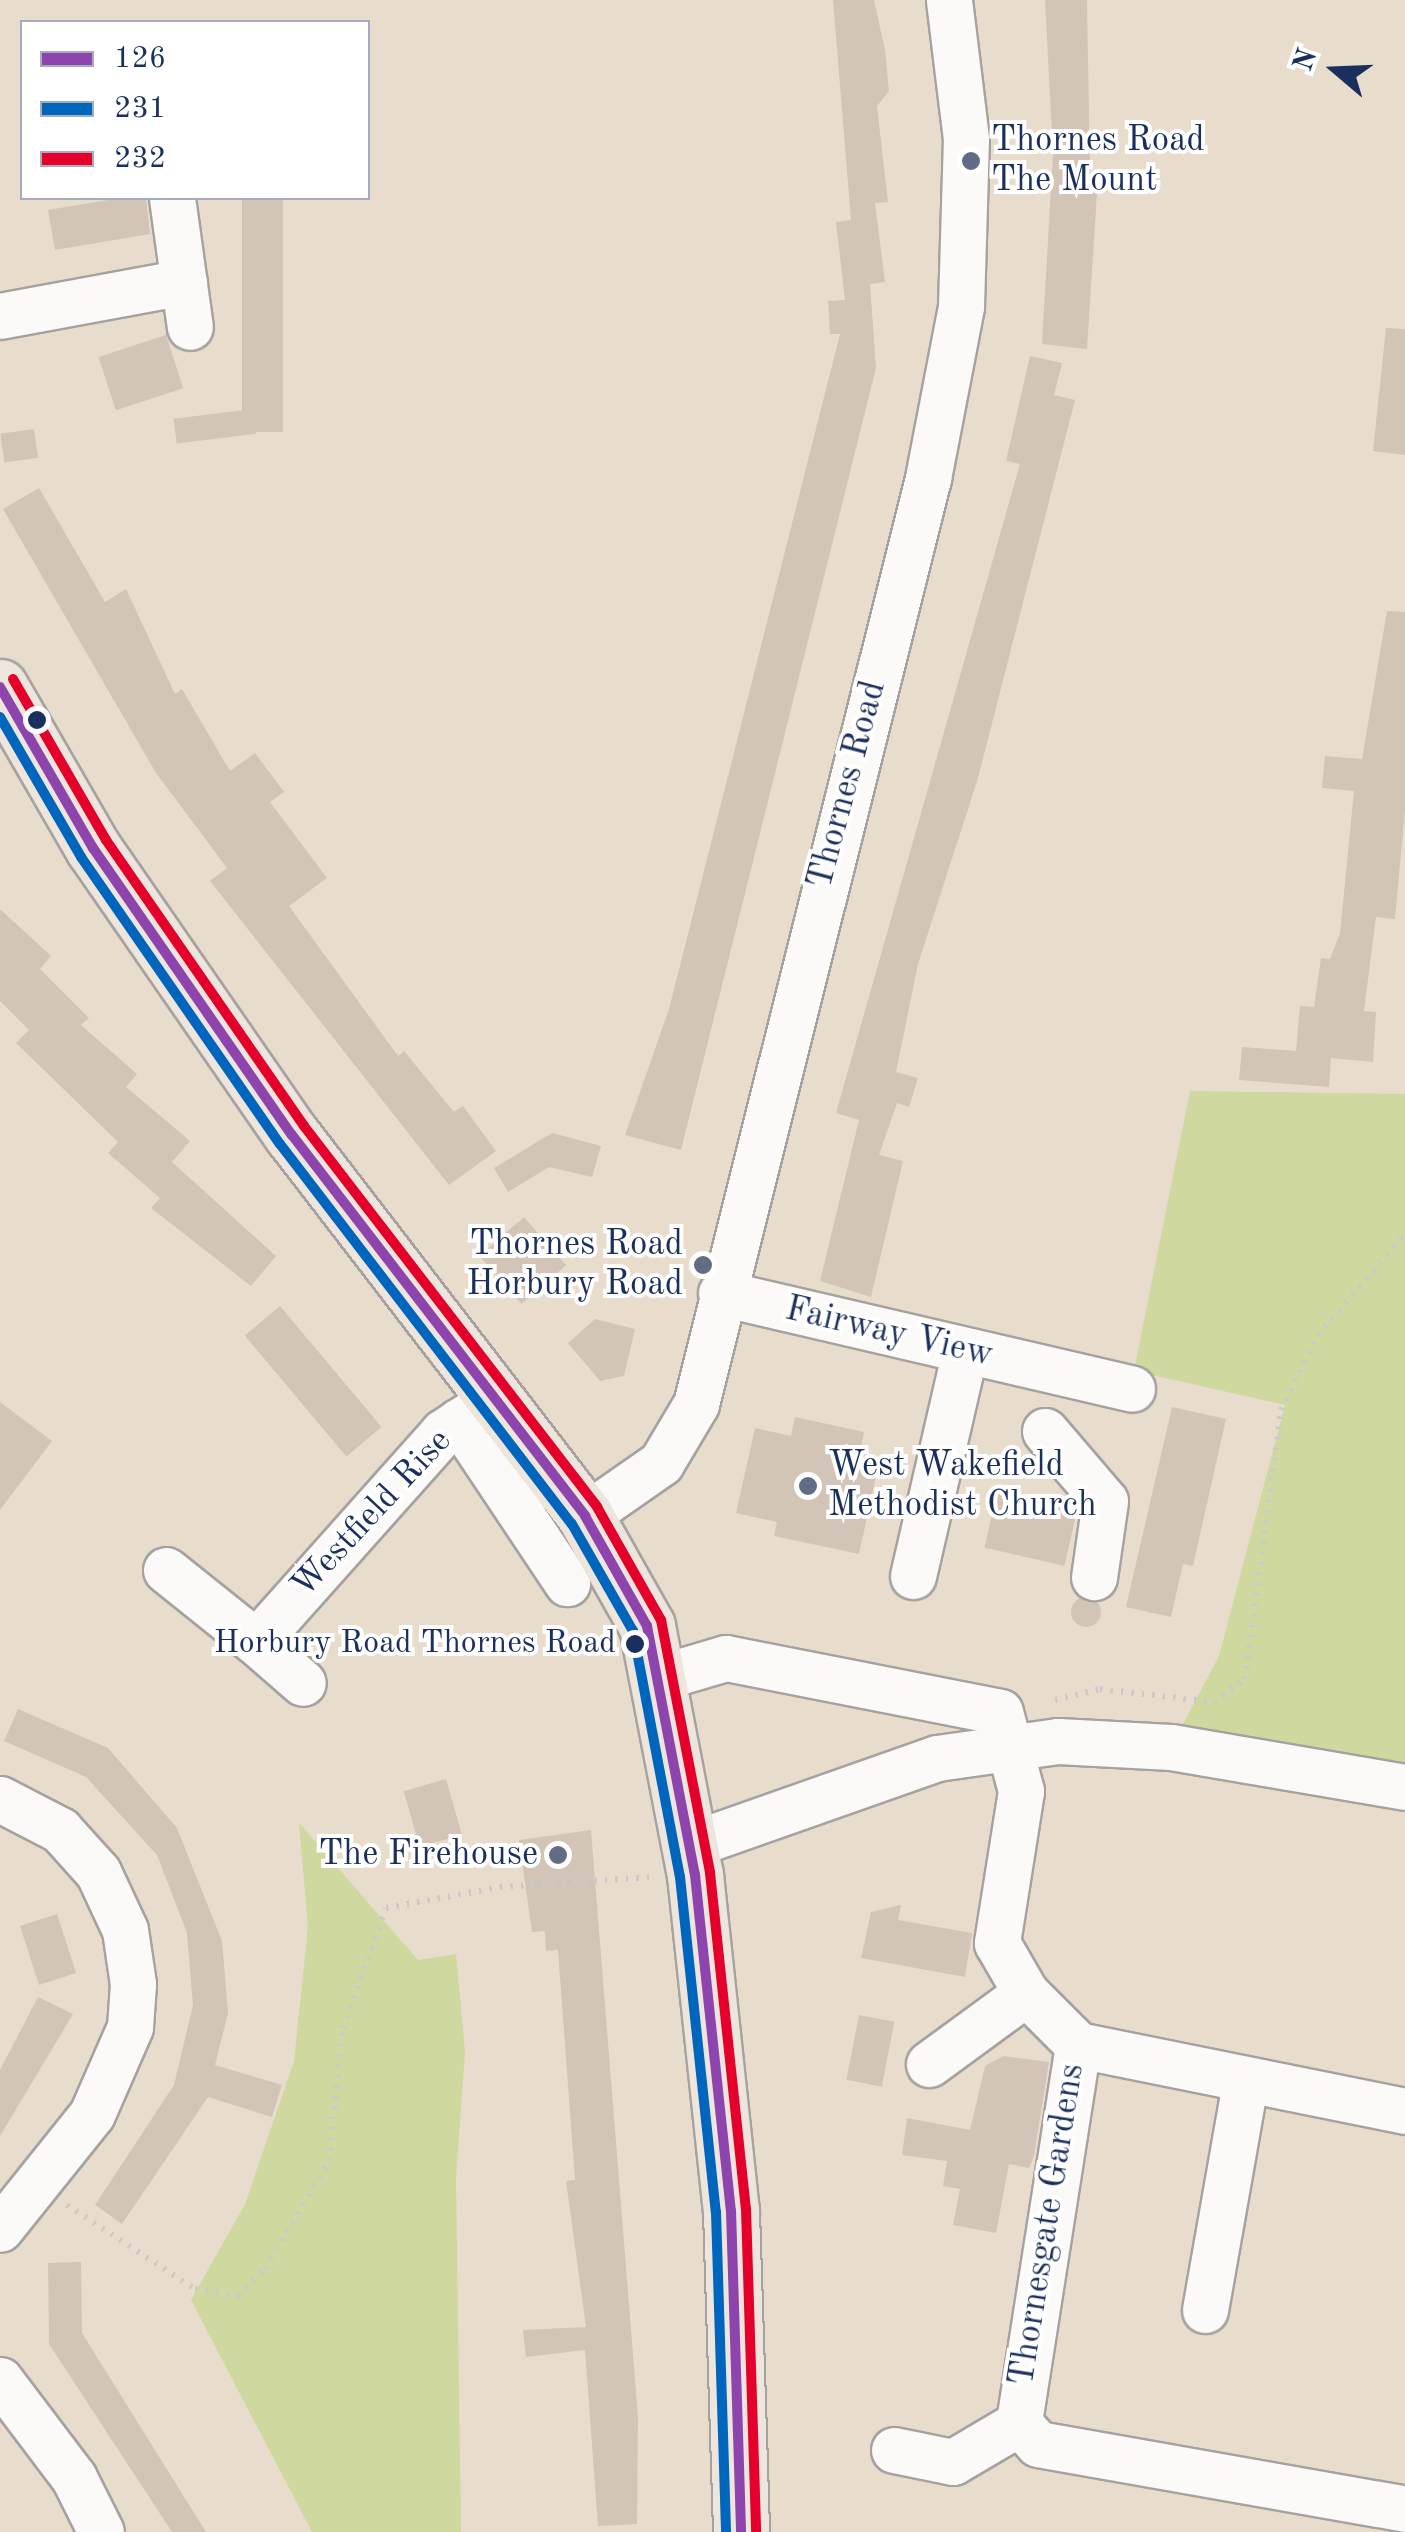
<!DOCTYPE html>
<style>
body{margin:0}
#map{position:relative;width:1405px;height:2532px;overflow:hidden;background:#e8ddcd;font-family:"Old Standard TT",serif}
div>[style]{position:absolute}
.green>*{inset:0;background:#ced89f}
.building>*{inset:0;background:#d2c4b7;transform-origin:0 0}
.round{border-radius:50%}
.path>*{height:6px;margin-top:-3px;transform-origin:0;background:repeating-linear-gradient(90deg,#cbc9ca 0 2.5px,transparent 0 10.5px)}
.roads{filter:drop-shadow(2px 0 #a5a29f) drop-shadow(-2px 0 #a5a29f) drop-shadow(0 2px #a5a29f) drop-shadow(0 -2px #a5a29f)}
.minor>*{height:45px;margin:-22.5px;padding:0 22.5px;transform-origin:22.5px;border-radius:22.5px;background:#fcfaf8}
.highway>*{height:55px;margin:-27.5px;padding:0 27.5px;transform-origin:27.5px;border-radius:27.5px;background:#eee5dd}
.bus-1>*{height:10px;margin:-5px;padding:0 5px;transform-origin:5px;border-radius:5px;background:#8e44ad}
.bus-2>*{height:10px;margin:-5px;padding:0 5px;transform-origin:5px;border-radius:5px;background:#0065bd}
.bus-3>*{height:10px;margin:-5px;padding:0 5px;transform-origin:5px;border-radius:5px;background:#e4002b}
.dots>*{width:28px;height:28px;translate:-50% -50%;box-sizing:border-box;border:5px solid #fff;border-radius:50%}
span{translate:-50% -50%;white-space:nowrap;text-align:center;line-height:1.15;-webkit-text-stroke:8px #fff;paint-order:stroke}
.bus-label{font-size:32px;color:#1b2f5e}
.right{translate:-100% -50%;text-align:right}
.poi-label{font-size:35px;color:#1b2f5e}
.left{translate:0 -50%;text-align:left}
.street-label{font-size:35px;color:#1b2f5e}
.legend{position:absolute;left:20px;top:20px;width:350px;height:180px;box-sizing:border-box;background:#fff;border:2px solid #a4acbf;margin:0;padding:12px 18px;list-style:none;font-size:30px;color:#1b2f5e}
.legend li{display:flex;align-items:center;gap:20px;height:50px}
.legend b{width:50px;border:2px solid #a4acbf}
.north{position:absolute;left:1285px;top:20px;width:100px;height:100px;-webkit-text-stroke:8px #fff;paint-order:stroke;rotate:289deg;font-size:28px;font-weight:700;line-height:40px;text-align:center;color:#1b2f5e}
.north::after{content:'';display:block;margin:auto;width:35px;height:45px;background:#1b2f5e;clip-path:polygon(50% 0,100% 100%,50% 72%,0 100%)}
</style>
<div id="map">
<div class="green">
<i style="clip-path:polygon(1190px 1091px,1405px 1094px,1405px 1787px,1171px 1747px,1219px 1656px,1285px 1405px,1134px 1371px)"></i>
<i style="clip-path:polygon(299px 1823px,418px 1960px,456px 1954px,465px 2052px,456px 2178px,461px 2532px,312px 2532px,191px 2300px,245px 2204px,294px 2061px,308px 1927px)"></i>
</div>
<div class="building">
<i style="clip-path:polygon(833px 0,874px 0,885px 50px,889px 91px,877px 106px,888px 202px,875px 203px,885px 282px,870px 284px,876px 368px,681px 1150px,625px 1135px,669px 1009px,840px 334px,830px 334px,828px 301px,845px 300px,836px 222px,851px 220px)"></i>
<i style="clip-path:polygon(1045px 0,1087px 0,1090px 178px,1098px 178px,1087px 349px,1042px 344px,1053px 154px)"></i>
<i style="clip-path:polygon(120px 198px,146px 198px,150px 234px,55px 250px,48px 210px)"></i>
<i style="left:242px;top:198px;width:41px;height:234px"></i>
<i style="clip-path:polygon(1386px 328px,1405px 329px,1405px 455px,1373px 451px)"></i>
<i style="left:166px;top:335px;width:56px;height:71px;rotate:72deg"></i>
<i style="clip-path:polygon(1030px 356px,1062px 363px,1054px 395px,1075px 400px,978px 778px,918px 964px,896px 1072px,918px 1078px,909px 1107px,897px 1103px,879px 1155px,903px 1161px,871px 1297px,820px 1281px,859px 1120px,836px 1113px,1020px 464px,1006px 461px)"></i>
<i style="left:253px;top:409px;width:25px;height:80px;rotate:83deg"></i>
<i style="left:34px;top:429px;width:29px;height:34px;rotate:82deg"></i>
<i style="clip-path:polygon(39px 488px,105px 602px,126px 589px,175px 694px,182px 689px,230px 771px,255px 753px,284px 792px,270px 802px,327px 878px,289px 906px,398px 1056px,404px 1051px,454px 1112px,463px 1106px,496px 1151px,449px 1185px,210px 881px,227px 868px,156px 773px,3px 509px)"></i>
<i style="clip-path:polygon(1387px 611px,1405px 612px,1405px 809px,1395px 919px,1376px 917px,1364px 1011px,1376px 1012px,1373px 1062px,1331px 1058px,1329px 1087px,1239px 1080px,1242px 1047px,1296px 1051px,1300px 1006px,1314px 1007px,1321px 958px,1330px 959px,1340px 933px,1354px 791px,1322px 788px,1325px 756px,1362px 759px)"></i>
<i style="clip-path:polygon(0 909px,51px 956px,40px 969px,89px 1018px,81px 1025px,137px 1074px,126px 1087px,190px 1141px,172px 1162px,276px 1256px,251px 1286px,151px 1208px,160px 1198px,108px 1153px,118px 1142px,16px 1043px,29px 1030px,0 1001px)"></i>
<i style="clip-path:polygon(552px 1133px,601px 1146px,592px 1177px,549px 1167px,508px 1192px,494px 1168px)"></i>
<i style="left:524px;top:1217px;width:64px;height:59px;rotate:49deg"></i>
<i style="left:280px;top:1306px;width:158px;height:46px;rotate:50deg"></i>
<i style="clip-path:polygon(595px 1319px,635px 1329px,624px 1376px,600px 1381px,568px 1343px)"></i>
<i style="clip-path:polygon(0 1402px,52px 1441px,0 1510px)"></i>
<i style="clip-path:polygon(1172px 1407px,1226px 1419px,1193px 1566px,1183px 1564px,1171px 1617px,1126px 1607px)"></i>
<i style="clip-path:polygon(795px 1417px,864px 1432px,860px 1453px,880px 1458px,859px 1554px,774px 1536px,777px 1522px,736px 1513px,755px 1428px,791px 1436px)"></i>
<i style="left:997px;top:1493px;width:82px;height:56px;rotate:13deg"></i>
<i class="round" style="left:1071px;top:1597px;width:30px;height:30px"></i>
<i style="clip-path:polygon(18px 1709px,108px 1748px,177px 1828px,222px 1941px,228px 2013px,215px 2065px,282px 2085px,272px 2117px,208px 2097px,122px 2224px,95px 2205px,174px 2085px,193px 2005px,187px 1933px,157px 1855px,86px 1777px,4px 1741px)"></i>
<i style="left:446px;top:1779px;width:58px;height:44px;rotate:74deg"></i>
<i style="clip-path:polygon(591px 1830px,638px 2417px,637px 2524px,598px 2526px,585px 2350px,526px 2357px,523px 2330px,586px 2327px,566px 2181px,575px 2180px,558px 1950px,546px 1951px,545px 1931px,532px 1932px,519px 1840px)"></i>
<i style="clip-path:polygon(901px 1905px,898px 1920px,972px 1933px,965px 1977px,861px 1958px,871px 1912px)"></i>
<i style="left:57px;top:1914px;width:62px;height:39px;rotate:72deg"></i>
<i style="clip-path:polygon(38px 1997px,73px 2014px,0 2136px,0 2070px)"></i>
<i style="left:859px;top:2015px;width:36px;height:66px;rotate:11deg"></i>
<i style="clip-path:polygon(1003px 2056px,1049px 2062px,1034px 2156px,1029px 2168px,1009px 2164px,996px 2233px,953px 2225px,960px 2189px,943px 2186px,947px 2161px,902px 2155px,907px 2118px,970px 2130px,985px 2066px)"></i>
<i style="clip-path:polygon(81px 2262px,82px 2333px,206px 2532px,172px 2532px,49px 2344px,48px 2263px)"></i>
</div>
<div class="path">
<i style="left:1055px;top:1700px;width:46px;rotate:-13.7deg"></i>
<i style="left:1100px;top:1689px;width:115px;rotate:6.5deg"></i>
<i style="left:1214px;top:1702px;width:39px;rotate:-37deg"></i>
<i style="left:1245px;top:1679px;width:271px;rotate:-82.4deg"></i>
<i style="left:1281px;top:1410px;width:84px;rotate:-63.7deg"></i>
<i style="left:1318px;top:1335px;width:133px;rotate:-49.3deg"></i>
<i style="left:67px;top:2205px;width:153px;rotate:33.3deg"></i>
<i style="left:195px;top:2289px;width:44px;rotate:9.2deg"></i>
<i style="left:238px;top:2296px;width:39px;rotate:-46deg"></i>
<i style="left:265px;top:2268px;width:125px;rotate:-59.1deg"></i>
<i style="left:329px;top:2161px;width:134px;rotate:-84deg"></i>
<i style="left:343px;top:2028px;width:127px;rotate:-70.3deg"></i>
<i style="left:386px;top:1908px;width:116px;rotate:-10.4deg"></i>
<i style="left:500px;top:1887px;width:155px;rotate:-3.7deg"></i>
</div>
<div class="roads">
<div class="minor">
<i style="left:172px;top:198px;width:130px;rotate:82.1deg"></i>
<i style="left:0;top:316px;width:187px;rotate:-10.5deg"></i>
<i style="left:721px;top:1293px;width:422px;rotate:13.1deg"></i>
<i style="left:459px;top:1421px;width:195px;rotate:56.3deg"></i>
<i style="left:1045px;top:1431px;width:92px;rotate:49.4deg"></i>
<i style="left:1105px;top:1501px;width:77px;rotate:98.2deg"></i>
<i style="left:585px;top:1516px;width:93px;rotate:-34.9deg"></i>
<i style="left:661px;top:1463px;width:69px;rotate:-59.3deg"></i>
<i style="left:696px;top:1404px;width:955px;rotate:-75.93deg"></i>
<i style="left:928px;top:478px;width:175px;rotate:-79.1deg"></i>
<i style="left:961px;top:306px;width:167px;rotate:-88.3deg"></i>
<i style="left:966px;top:139px;width:140px;rotate:-97deg"></i>
<i style="left:166px;top:1570px;width:115px;rotate:38.7deg"></i>
<i style="left:256px;top:1642px;width:281px;rotate:-48.3deg"></i>
<i style="left:443px;top:1432px;width:66px;rotate:-33.2deg"></i>
<i style="left:913px;top:1576px;width:231px;rotate:-77deg"></i>
<i style="left:256px;top:1642px;width:62px;rotate:41.1deg"></i>
<i style="left:658px;top:1678px;width:71px;rotate:-16.4deg"></i>
<i style="left:726px;top:1658px;width:279px;rotate:11.1deg"></i>
<i style="left:1000px;top:1712px;width:82px;rotate:75.1deg"></i>
<i style="left:1021px;top:1791px;width:154px;rotate:99deg"></i>
<i style="left:997px;top:1943px;width:58px;rotate:59.9deg"></i>
<i style="left:1026px;top:1993px;width:74px;rotate:45deg"></i>
<i style="left:1078px;top:2045px;width:334px;rotate:11.4deg"></i>
<i style="left:0;top:1799px;width:68px;rotate:27.3deg"></i>
<i style="left:60px;top:1830px;width:57px;rotate:47.9deg"></i>
<i style="left:98px;top:1872px;width:64px;rotate:65deg"></i>
<i style="left:125px;top:1930px;width:55px;rotate:81.6deg"></i>
<i style="left:133px;top:1984px;width:43px;rotate:94deg"></i>
<i style="left:130px;top:2027px;width:95px;rotate:113.6deg"></i>
<i style="left:92px;top:2114px;width:147px;rotate:128.7deg"></i>
<i style="left:690px;top:1845px;width:262px;rotate:-19.4deg"></i>
<i style="left:937px;top:1758px;width:122px;rotate:-8deg"></i>
<i style="left:1058px;top:1741px;width:113px;rotate:3deg"></i>
<i style="left:1171px;top:1747px;width:237px;rotate:9.7deg"></i>
<i style="left:1078px;top:2045px;width:383px;rotate:98.9deg"></i>
<i style="left:1019px;top:2423px;width:28px;rotate:48deg"></i>
<i style="left:1038px;top:2444px;width:373px;rotate:10deg"></i>
<i style="left:929px;top:2064px;width:120px;rotate:-36.2deg"></i>
<i style="left:1205px;top:2310px;width:230px;rotate:-80deg"></i>
<i style="left:0;top:2380px;width:123px;rotate:52.9deg"></i>
<i style="left:74px;top:2478px;width:60px;rotate:63.4deg"></i>
<i style="left:894px;top:2450px;width:60px;rotate:11.5deg"></i>
<i style="left:953px;top:2462px;width:77px;rotate:-30.6deg"></i>
</div>
<div class="highway">
<i style="left:0;top:687px;width:186px;rotate:60deg"></i>
<i style="left:93px;top:848px;width:349px;rotate:55.3deg"></i>
<i style="left:292px;top:1135px;width:481px;rotate:52.4deg"></i>
<i style="left:585px;top:1516px;width:126px;rotate:60.6deg"></i>
<i style="left:647px;top:1626px;width:254px;rotate:79.1deg"></i>
<i style="left:695px;top:1875px;width:338px;rotate:83.9deg"></i>
<i style="left:731px;top:2211px;width:321px;rotate:88.2deg"></i>
</div>
</div>
<div class="bus-1">
<i style="left:0;top:687px;width:186px;rotate:60deg"></i>
<i style="left:93px;top:848px;width:349px;rotate:55.3deg"></i>
<i style="left:292px;top:1135px;width:481px;rotate:52.4deg"></i>
<i style="left:585px;top:1516px;width:126px;rotate:60.6deg"></i>
<i style="left:647px;top:1626px;width:254px;rotate:79.1deg"></i>
<i style="left:695px;top:1875px;width:338px;rotate:83.9deg"></i>
<i style="left:731px;top:2211px;width:321px;rotate:88.2deg"></i>
</div>
<div class="bus-2">
<i style="left:0;top:717px;width:162px;rotate:59.9deg"></i>
<i style="left:81px;top:857px;width:349px;rotate:55.3deg"></i>
<i style="left:280px;top:1144px;width:479px;rotate:52.5deg"></i>
<i style="left:572px;top:1524px;width:123px;rotate:60.3deg"></i>
<i style="left:633px;top:1631px;width:250px;rotate:79.2deg"></i>
<i style="left:680px;top:1877px;width:337px;rotate:83.9deg"></i>
<i style="left:716px;top:2212px;width:320px;rotate:88.2deg"></i>
</div>
<div class="bus-3">
<i style="left:13px;top:679px;width:186px;rotate:60deg"></i>
<i style="left:106px;top:840px;width:348px;rotate:55.3deg"></i>
<i style="left:304px;top:1126px;width:481px;rotate:52.4deg"></i>
<i style="left:597px;top:1507px;width:130px;rotate:60.5deg"></i>
<i style="left:661px;top:1620px;width:258px;rotate:79deg"></i>
<i style="left:710px;top:1873px;width:338px;rotate:83.9deg"></i>
<i style="left:746px;top:2209px;width:323px;rotate:88.2deg"></i>
</div>
<div class="dots">
<i style="left:971px;top:161px;background:#636c85"></i>
<i style="left:37px;top:720px;background:#1b2f5e"></i>
<i style="left:703px;top:1265px;background:#636c85"></i>
<i style="left:808px;top:1486px;background:#636c85"></i>
<i style="left:635px;top:1644px;background:#1b2f5e"></i>
<i style="left:558px;top:1855px;background:#636c85"></i>
</div>
<div class="bus-label">
<span class="right" style="left:616px;top:1644px">Horbury Road Thornes Road</span>
</div>
<div class="poi-label">
<span class="left" style="left:991px;top:161px">Thornes Road<br>The Mount</span>
<span class="right" style="left:683px;top:1265px">Thornes Road<br>Horbury Road</span>
<span class="left" style="left:828px;top:1486px">West Wakefield<br>Methodist Church</span>
<span class="right" style="left:538px;top:1855px">The Firehouse</span>
</div>
<div class="street-label">
<span style="left:848px;top:785px;rotate:-75deg">Thornes Road</span>
<span style="left:889px;top:1333px;rotate:13deg">Fairway View</span>
<span style="left:372px;top:1514px;rotate:-47deg">Westfield Rise</span>
<span style="left:1048px;top:2225px;rotate:-81deg">Thornesgate Gardens</span>
</div>
<ul class="legend">
<li><b style="height:12px;background:#8e44ad"></b>126</li>
<li><b style="height:12px;background:#0065bd"></b>231</li>
<li><b style="height:12px;background:#e4002b"></b>232</li>
</ul>
<div class="north">N</div>
</div>
